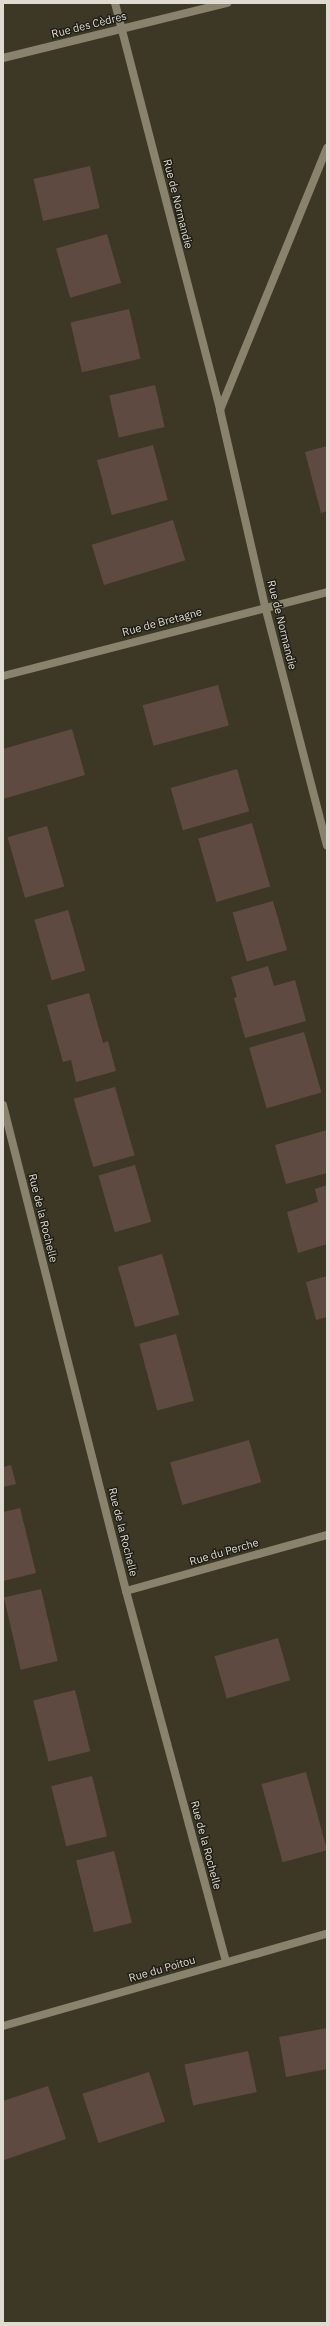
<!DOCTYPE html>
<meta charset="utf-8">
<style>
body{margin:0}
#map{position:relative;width:330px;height:2326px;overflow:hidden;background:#3d3825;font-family:"IBM Plex Sans",sans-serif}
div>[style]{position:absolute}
.building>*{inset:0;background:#5e4a41;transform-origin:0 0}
.street>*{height:8px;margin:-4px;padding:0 4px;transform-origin:4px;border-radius:4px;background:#89836e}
span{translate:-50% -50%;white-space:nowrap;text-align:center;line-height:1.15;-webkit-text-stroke:3px #211f17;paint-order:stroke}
.street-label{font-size:11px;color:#dfdbd0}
.frame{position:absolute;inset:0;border:4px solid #dfdbd0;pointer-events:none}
</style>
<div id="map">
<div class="building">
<i style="left:90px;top:166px;width:43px;height:58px;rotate:77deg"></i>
<i style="left:107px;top:234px;width:51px;height:53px;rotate:74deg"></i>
<i style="left:129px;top:309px;width:51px;height:60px;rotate:77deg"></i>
<i style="left:155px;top:385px;width:43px;height:47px;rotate:77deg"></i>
<i style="left:153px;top:445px;width:57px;height:58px;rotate:75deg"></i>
<i style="clip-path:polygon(327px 446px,327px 511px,321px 513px,305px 452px)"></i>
<i style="left:173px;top:520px;width:42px;height:85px;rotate:73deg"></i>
<i style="left:218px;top:685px;width:42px;height:78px;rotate:75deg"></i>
<i style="clip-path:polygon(72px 729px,85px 775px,3px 799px,3px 749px)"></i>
<i style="left:237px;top:769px;width:44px;height:69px;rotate:74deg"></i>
<i style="left:252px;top:823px;width:66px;height:56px;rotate:74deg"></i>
<i style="left:47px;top:826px;width:63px;height:41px;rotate:74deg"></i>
<i style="left:273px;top:901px;width:51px;height:42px;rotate:74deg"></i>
<i style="left:68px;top:910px;width:63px;height:35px;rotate:74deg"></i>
<i style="clip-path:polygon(268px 966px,274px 986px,295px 980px,306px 1021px,245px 1038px,234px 998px,237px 997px,231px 977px)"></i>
<i style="clip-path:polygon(89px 993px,103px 1043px,108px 1041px,116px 1071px,76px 1082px,71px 1060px,63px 1062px,47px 1005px)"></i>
<i style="left:304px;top:1032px;width:63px;height:57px;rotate:74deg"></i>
<i style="left:115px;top:1087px;width:71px;height:43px;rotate:74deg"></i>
<i style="clip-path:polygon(327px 1130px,327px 1173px,286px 1184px,275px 1145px)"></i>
<i style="left:135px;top:1165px;width:59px;height:38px;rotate:74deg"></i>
<i style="clip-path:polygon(327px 1185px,327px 1244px,298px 1253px,287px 1212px,318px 1202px,315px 1189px)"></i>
<i style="left:162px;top:1254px;width:63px;height:46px;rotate:74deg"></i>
<i style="clip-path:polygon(327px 1276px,327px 1317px,316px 1320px,306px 1282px)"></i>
<i style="left:176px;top:1334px;width:69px;height:38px;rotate:75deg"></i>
<i style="left:249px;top:1440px;width:44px;height:82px;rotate:74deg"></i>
<i style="clip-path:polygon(11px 1465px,16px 1484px,3px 1487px,3px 1467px)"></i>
<i style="clip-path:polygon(20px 1508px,36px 1573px,3px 1581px,3px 1512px)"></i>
<i style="left:41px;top:1589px;width:74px;height:38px;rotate:77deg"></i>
<i style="left:278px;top:1638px;width:44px;height:66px;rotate:74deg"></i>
<i style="left:75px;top:1690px;width:63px;height:43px;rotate:76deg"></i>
<i style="left:306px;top:1772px;width:81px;height:46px;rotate:75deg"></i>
<i style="left:92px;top:1776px;width:62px;height:42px;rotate:76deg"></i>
<i style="left:114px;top:1851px;width:74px;height:39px;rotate:76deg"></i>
<i style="clip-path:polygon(327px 2028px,327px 2069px,286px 2077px,279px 2037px)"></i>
<i style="left:248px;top:2051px;width:42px;height:65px;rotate:78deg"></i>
<i style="left:149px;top:2072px;width:52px;height:70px;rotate:72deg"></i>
<i style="clip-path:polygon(48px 2086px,66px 2139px,4px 2160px,3px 2101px)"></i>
</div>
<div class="street">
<i style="left:115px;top:3px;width:420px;rotate:75.5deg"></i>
<i style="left:220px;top:410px;width:201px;rotate:77.1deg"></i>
<i style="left:265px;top:606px;width:247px;rotate:75.5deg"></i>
<i style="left:3px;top:58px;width:231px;rotate:-13.8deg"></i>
<i style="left:220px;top:410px;width:283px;rotate:-67.8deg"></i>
<i style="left:3px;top:676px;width:335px;rotate:-14.5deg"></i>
<i style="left:3px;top:1105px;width:501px;rotate:75.8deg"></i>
<i style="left:126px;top:1591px;width:384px;rotate:74.9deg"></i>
<i style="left:126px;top:1591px;width:209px;rotate:-15.6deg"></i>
<i style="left:3px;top:2026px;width:337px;rotate:-15.9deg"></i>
</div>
<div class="street-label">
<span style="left:89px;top:25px;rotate:-14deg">Rue des Cèdres</span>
<span style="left:178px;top:204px;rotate:76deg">Rue de Normandie</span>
<span style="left:162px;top:622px;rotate:-15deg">Rue de Bretagne</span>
<span style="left:282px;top:625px;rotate:76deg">Rue de Normandie</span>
<span style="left:43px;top:1218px;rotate:76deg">Rue de la Rochelle</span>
<span style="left:123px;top:1532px;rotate:76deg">Rue de la Rochelle</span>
<span style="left:224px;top:1552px;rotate:-16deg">Rue du Perche</span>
<span style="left:206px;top:1845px;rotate:75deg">Rue de la Rochelle</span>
<span style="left:162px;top:1969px;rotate:-16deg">Rue du Poitou</span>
</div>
<div class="frame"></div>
</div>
